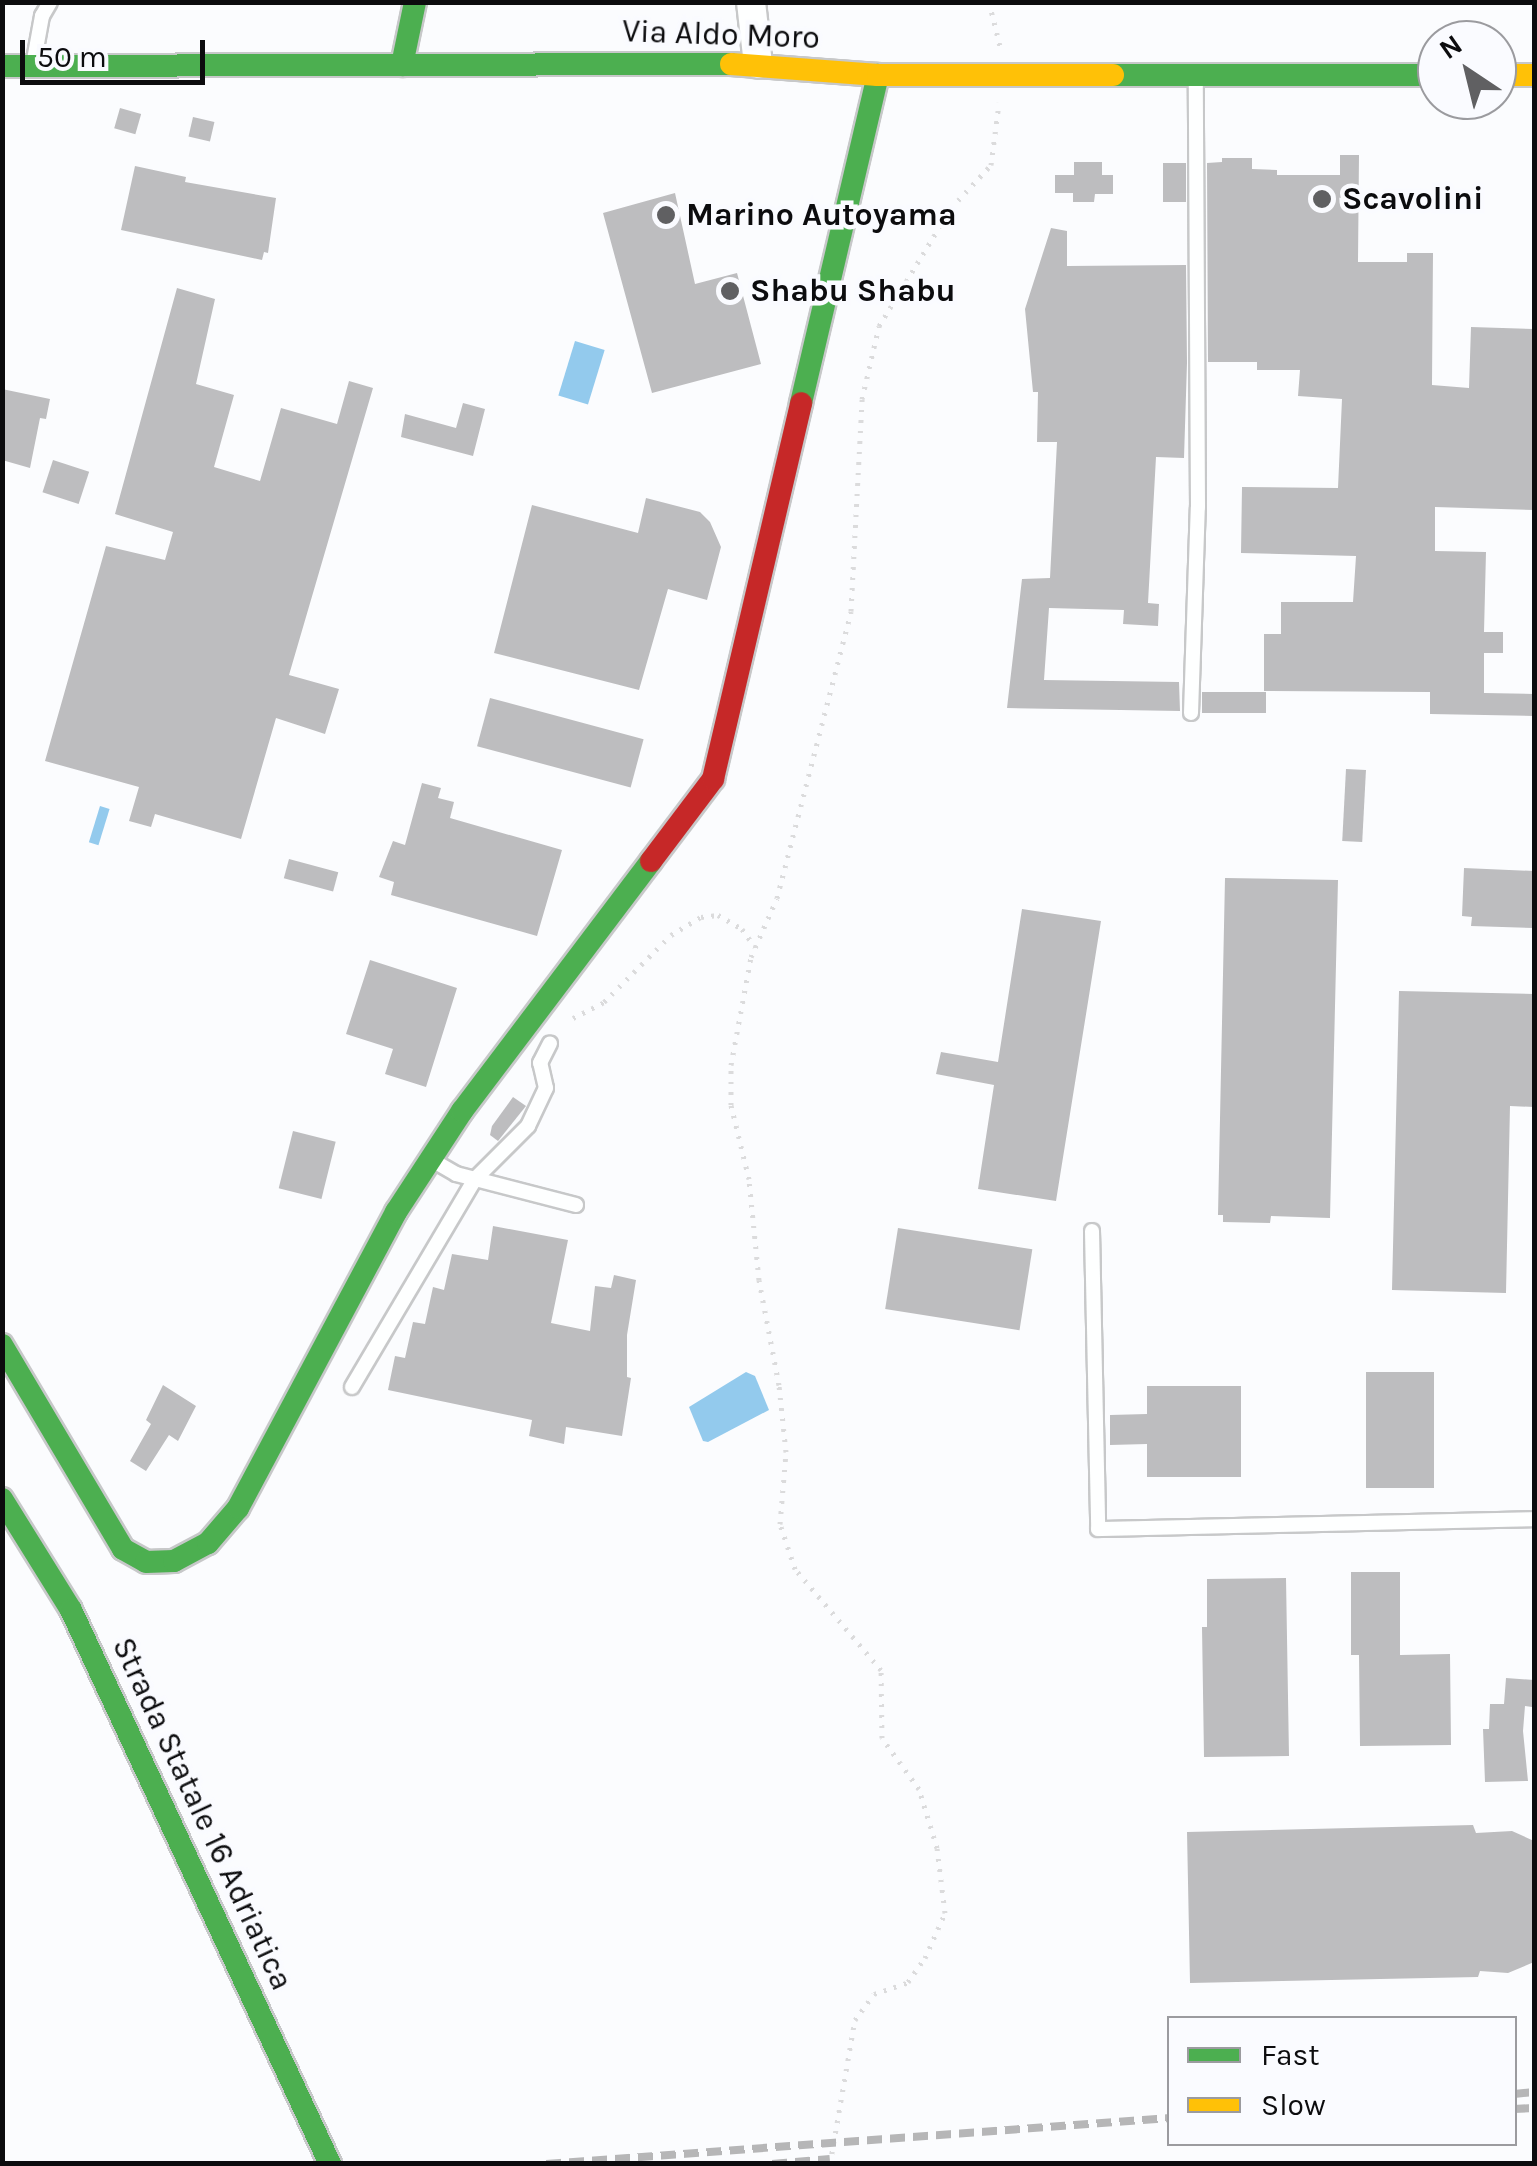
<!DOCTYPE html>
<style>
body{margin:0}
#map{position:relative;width:1537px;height:2166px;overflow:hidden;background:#fbfcfe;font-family:Karla,sans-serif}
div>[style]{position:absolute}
.water>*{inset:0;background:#93caed;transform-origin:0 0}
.building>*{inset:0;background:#bdbdbf;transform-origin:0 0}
.path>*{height:5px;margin-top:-2.5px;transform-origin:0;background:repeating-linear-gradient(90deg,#dbdbdc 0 2.5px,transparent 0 10.5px)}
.roads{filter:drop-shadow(2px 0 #c7c8c9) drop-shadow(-2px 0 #c7c8c9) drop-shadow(0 2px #c7c8c9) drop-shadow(0 -2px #c7c8c9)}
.lane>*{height:14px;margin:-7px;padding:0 7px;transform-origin:7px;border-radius:7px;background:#feffff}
.street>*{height:28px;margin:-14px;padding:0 14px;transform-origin:14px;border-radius:14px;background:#feffff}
.fast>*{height:22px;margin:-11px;padding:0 11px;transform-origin:11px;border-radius:11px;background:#4caf50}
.slow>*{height:22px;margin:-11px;padding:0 11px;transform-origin:11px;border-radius:11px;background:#ffc107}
.jam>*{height:22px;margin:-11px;padding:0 11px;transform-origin:11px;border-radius:11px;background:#c62828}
.rail>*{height:8px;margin-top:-4px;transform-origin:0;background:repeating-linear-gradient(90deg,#b6b6b7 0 15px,transparent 0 23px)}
.dots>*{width:28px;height:28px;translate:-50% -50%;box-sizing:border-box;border:5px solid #fafbff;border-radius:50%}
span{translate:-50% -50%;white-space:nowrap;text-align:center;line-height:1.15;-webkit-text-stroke:9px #fafbff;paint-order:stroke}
.street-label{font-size:32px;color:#0c0c0e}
.poi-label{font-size:32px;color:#0c0c0e;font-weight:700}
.left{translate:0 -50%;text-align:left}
.frame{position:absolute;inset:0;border:5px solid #0c0c0e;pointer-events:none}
.legend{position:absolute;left:1167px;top:2016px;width:350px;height:130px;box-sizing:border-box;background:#fafbff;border:2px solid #9b9b9f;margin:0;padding:12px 18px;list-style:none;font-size:30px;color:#0c0c0e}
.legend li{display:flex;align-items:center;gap:20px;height:50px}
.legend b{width:50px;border:2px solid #9b9b9f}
.north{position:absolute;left:1417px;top:20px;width:100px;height:100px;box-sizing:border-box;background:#fafbff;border:2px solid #9b9b9f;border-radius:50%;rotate:325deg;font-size:28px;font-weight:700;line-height:40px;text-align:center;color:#0c0c0e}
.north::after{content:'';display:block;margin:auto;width:35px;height:45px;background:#606062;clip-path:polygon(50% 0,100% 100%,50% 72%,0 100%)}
.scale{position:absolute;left:20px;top:40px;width:185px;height:45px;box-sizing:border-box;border:5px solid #0c0c0e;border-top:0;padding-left:12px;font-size:30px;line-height:35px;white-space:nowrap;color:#0c0c0e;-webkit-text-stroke:8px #fafbff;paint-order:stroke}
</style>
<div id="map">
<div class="water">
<i style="left:575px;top:341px;width:31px;height:57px;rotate:17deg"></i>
<i style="left:100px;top:806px;width:10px;height:38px;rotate:17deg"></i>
<i style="clip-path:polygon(746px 1372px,755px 1376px,769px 1410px,708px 1442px,703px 1441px,689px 1407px)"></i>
</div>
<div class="building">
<i style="left:120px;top:108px;width:22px;height:21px;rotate:16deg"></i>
<i style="left:193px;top:117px;width:22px;height:20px;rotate:13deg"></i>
<i style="clip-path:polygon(1340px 155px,1359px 155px,1358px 262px,1407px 262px,1407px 253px,1433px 253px,1432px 385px,1469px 388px,1471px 327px,1534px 329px,1534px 510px,1435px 507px,1435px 551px,1486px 552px,1484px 632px,1503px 632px,1503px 653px,1484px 653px,1484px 693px,1534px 694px,1534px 716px,1430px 714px,1430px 692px,1264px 691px,1264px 634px,1281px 634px,1281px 602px,1353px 602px,1356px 556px,1241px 553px,1242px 487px,1338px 488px,1342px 399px,1298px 396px,1300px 370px,1257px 370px,1257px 362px,1208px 362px,1207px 163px,1222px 162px,1222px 158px,1252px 158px,1252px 169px,1277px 170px,1277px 175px,1340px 175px)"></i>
<i style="clip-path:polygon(1074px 162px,1102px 162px,1102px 175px,1113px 175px,1113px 194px,1095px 194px,1094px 202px,1073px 202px,1073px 193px,1055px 193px,1055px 175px,1074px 175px)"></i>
<i style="left:1163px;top:163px;width:23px;height:39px"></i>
<i style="clip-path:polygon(135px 166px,186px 177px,185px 182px,276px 198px,268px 253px,264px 252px,262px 260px,121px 230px)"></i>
<i style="clip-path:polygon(675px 193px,695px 284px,737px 273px,761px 364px,652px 393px,603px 213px)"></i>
<i style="clip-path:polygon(1051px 228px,1067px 231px,1067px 266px,1186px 265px,1187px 363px,1184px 458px,1156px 457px,1148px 603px,1159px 604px,1158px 626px,1123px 624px,1124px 610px,1049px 608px,1044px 680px,1179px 682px,1180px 711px,1007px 708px,1022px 579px,1050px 578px,1057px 442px,1037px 442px,1038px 392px,1033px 392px,1025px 309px)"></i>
<i style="clip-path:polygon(177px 288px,215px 299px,196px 384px,234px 395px,214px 467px,260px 481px,281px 408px,337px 424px,349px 381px,373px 388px,289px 675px,339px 689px,325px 734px,276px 718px,241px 839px,155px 814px,151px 827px,129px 821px,139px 787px,45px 761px,106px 546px,165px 560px,173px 532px,115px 514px)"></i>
<i style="clip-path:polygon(2px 389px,50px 399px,46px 419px,40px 418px,30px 468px,2px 460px)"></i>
<i style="clip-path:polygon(463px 403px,485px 409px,473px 456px,401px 437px,405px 414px,456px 428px)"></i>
<i style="left:53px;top:460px;width:38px;height:34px;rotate:18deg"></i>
<i style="clip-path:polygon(646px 498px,700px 512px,710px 522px,721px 547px,707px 600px,668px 589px,639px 690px,494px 653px,532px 505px,638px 533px)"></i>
<i style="left:1202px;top:692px;width:64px;height:21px"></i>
<i style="left:490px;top:698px;width:159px;height:50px;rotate:15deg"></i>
<i style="left:1346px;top:769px;width:20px;height:72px;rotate:3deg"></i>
<i style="clip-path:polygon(422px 783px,441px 788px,438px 798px,454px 802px,450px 818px,562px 850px,537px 936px,391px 895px,394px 882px,379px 877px,393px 841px,405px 845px)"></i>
<i style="left:289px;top:859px;width:51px;height:20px;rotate:15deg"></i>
<i style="clip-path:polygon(1464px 868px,1534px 871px,1534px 928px,1471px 926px,1472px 917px,1462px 916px)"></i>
<i style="clip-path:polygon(1225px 878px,1338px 880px,1330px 1218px,1271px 1216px,1270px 1223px,1223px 1222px,1223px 1215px,1218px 1215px)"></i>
<i style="clip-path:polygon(1022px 909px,1101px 921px,1056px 1201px,978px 1189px,994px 1085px,936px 1074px,941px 1052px,998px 1062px)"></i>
<i style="clip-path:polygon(370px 960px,457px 988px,426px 1087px,385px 1074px,393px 1049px,346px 1034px)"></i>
<i style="clip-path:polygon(1399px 991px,1534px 994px,1534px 1107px,1510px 1106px,1506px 1293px,1392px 1290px)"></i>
<i style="clip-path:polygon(513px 1097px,526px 1106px,498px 1141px,490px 1135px,492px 1126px)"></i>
<i style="left:293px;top:1131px;width:44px;height:59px;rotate:14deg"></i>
<i style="clip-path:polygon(493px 1226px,568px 1240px,551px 1323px,590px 1331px,595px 1286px,611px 1288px,614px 1275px,636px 1280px,627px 1335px,627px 1377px,631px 1378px,622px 1436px,566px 1427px,564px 1444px,529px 1436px,532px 1420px,388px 1390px,395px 1356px,405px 1358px,413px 1322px,425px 1324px,433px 1287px,444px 1290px,452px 1254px,488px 1260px)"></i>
<i style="left:898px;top:1228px;width:136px;height:82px;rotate:9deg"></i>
<i style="left:1434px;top:1372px;width:116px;height:68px;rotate:90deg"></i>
<i style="clip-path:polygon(163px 1385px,196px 1406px,178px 1441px,169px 1435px,146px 1471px,130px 1461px,151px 1424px,146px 1420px)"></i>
<i style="clip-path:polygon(1147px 1386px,1241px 1386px,1241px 1477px,1147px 1477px,1147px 1444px,1110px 1445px,1110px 1415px,1147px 1414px)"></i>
<i style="clip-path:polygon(1351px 1572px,1400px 1572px,1400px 1655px,1450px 1654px,1451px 1745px,1360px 1746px,1359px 1655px,1351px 1655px)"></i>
<i style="clip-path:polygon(1286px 1578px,1289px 1756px,1204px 1757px,1202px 1627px,1207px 1627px,1207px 1579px)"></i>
<i style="clip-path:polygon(1506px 1678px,1534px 1680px,1532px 1707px,1525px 1706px,1523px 1731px,1528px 1781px,1485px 1782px,1483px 1729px,1489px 1729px,1490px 1704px,1504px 1704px)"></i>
<i style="clip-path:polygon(1473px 1825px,1476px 1833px,1512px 1831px,1534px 1841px,1534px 1962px,1508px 1973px,1480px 1971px,1478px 1977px,1190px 1983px,1187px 1832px)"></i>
</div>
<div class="path">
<i style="left:989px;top:2px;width:45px;rotate:76deg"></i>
<i style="left:573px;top:1018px;width:35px;rotate:-27deg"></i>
<i style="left:604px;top:1002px;width:95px;rotate:-45deg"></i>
<i style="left:671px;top:935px;width:35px;rotate:-31deg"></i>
<i style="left:701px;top:917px;width:17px;rotate:-7deg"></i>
<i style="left:718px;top:915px;width:28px;rotate:30deg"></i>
<i style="left:742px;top:929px;width:22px;rotate:54deg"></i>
<i style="left:830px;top:2164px;width:146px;rotate:-80.2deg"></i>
<i style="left:855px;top:2020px;width:32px;rotate:-54deg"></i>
<i style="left:874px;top:1994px;width:36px;rotate:-19deg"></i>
<i style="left:908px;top:1982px;width:29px;rotate:-55deg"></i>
<i style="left:925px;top:1958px;width:49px;rotate:-66deg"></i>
<i style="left:945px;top:1913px;width:65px;rotate:-97deg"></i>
<i style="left:937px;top:1848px;width:62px;rotate:-107deg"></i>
<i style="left:919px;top:1789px;width:63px;rotate:-126deg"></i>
<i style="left:882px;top:1738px;width:68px;rotate:-90.8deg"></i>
<i style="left:881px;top:1670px;width:133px;rotate:-130.4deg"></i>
<i style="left:795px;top:1569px;width:47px;rotate:-108.4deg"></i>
<i style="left:780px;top:1524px;width:72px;rotate:-85.2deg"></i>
<i style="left:786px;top:1452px;width:67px;rotate:-96deg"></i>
<i style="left:779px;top:1385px;width:107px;rotate:-100.8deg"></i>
<i style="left:759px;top:1280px;width:101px;rotate:-95.7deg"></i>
<i style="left:749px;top:1179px;width:76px;rotate:-103.7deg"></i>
<i style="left:731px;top:1105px;width:40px;rotate:-90deg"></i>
<i style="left:731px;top:1065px;width:110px;rotate:-79.5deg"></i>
<i style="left:751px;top:957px;width:64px;rotate:-66.2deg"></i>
<i style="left:777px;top:898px;width:296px;rotate:-75.5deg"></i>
<i style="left:851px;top:611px;width:212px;rotate:-87deg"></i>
<i style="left:862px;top:399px;width:75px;rotate:-76.9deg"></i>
<i style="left:879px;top:326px;width:138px;rotate:-58.6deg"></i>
<i style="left:951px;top:208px;width:59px;rotate:-47.1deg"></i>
<i style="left:991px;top:165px;width:63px;rotate:-82.6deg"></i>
</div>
<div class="roads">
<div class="lane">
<i style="left:34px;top:60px;width:45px;rotate:-79.7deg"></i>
<i style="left:42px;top:16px;width:16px;rotate:-60deg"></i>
<i style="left:1191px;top:713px;width:206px;rotate:-88.1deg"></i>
<i style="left:1198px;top:507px;width:427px;rotate:-90.3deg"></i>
<i style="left:432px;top:1160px;width:28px;rotate:30deg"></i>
<i style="left:456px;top:1174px;width:124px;rotate:14.5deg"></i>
<i style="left:1092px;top:1231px;width:298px;rotate:88.8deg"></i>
<i style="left:1098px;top:1529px;width:436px;rotate:-1.3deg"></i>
<i style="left:352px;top:1387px;width:242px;rotate:-59.4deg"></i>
<i style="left:475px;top:1179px;width:75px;rotate:-45deg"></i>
<i style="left:528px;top:1126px;width:42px;rotate:-64.7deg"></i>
<i style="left:546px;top:1088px;width:26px;rotate:-103deg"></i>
<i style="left:540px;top:1063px;width:22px;rotate:-63deg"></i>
</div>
<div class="street">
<i style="left:751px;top:2px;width:62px;rotate:83.6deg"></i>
</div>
<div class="fast">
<i style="left:402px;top:65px;width:64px;rotate:-78.3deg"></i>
<i style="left:2px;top:66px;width:729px;rotate:-0.16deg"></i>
<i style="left:1113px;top:75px;width:324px"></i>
<i style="left:801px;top:403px;width:337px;rotate:-76.8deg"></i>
<i style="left:2px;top:1345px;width:237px;rotate:59.3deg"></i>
<i style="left:123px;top:1549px;width:26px;rotate:29deg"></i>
<i style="left:146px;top:1562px;width:28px;rotate:-2deg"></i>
<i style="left:174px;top:1561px;width:38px;rotate:-28deg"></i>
<i style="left:208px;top:1543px;width:46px;rotate:-49.4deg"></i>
<i style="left:238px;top:1508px;width:336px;rotate:-61.9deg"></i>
<i style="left:396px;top:1212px;width:121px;rotate:-56.8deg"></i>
<i style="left:462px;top:1111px;width:313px;rotate:-52.9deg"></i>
<i style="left:2px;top:1499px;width:131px;rotate:58.1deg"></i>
<i style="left:71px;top:1610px;width:612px;rotate:64.94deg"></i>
</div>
<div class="slow">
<i style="left:731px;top:64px;width:147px;rotate:4.3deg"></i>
<i style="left:878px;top:75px;width:235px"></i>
<i style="left:1497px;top:75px;width:37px"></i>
</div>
<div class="jam">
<i style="left:651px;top:861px;width:103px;rotate:-52.9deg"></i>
<i style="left:713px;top:779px;width:386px;rotate:-76.8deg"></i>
</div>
</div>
<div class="rail">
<i style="left:1514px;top:2094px;width:20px;rotate:-6deg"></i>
<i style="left:1514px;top:2109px;width:20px;rotate:-3deg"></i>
<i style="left:546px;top:2164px;width:626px;rotate:-4.22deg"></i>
<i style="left:772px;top:2164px;width:58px;rotate:-4.9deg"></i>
</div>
<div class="dots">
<i style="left:1322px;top:199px;background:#606062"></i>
<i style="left:666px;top:215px;background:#606062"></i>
<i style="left:730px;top:291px;background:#606062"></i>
</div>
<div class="street-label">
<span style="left:721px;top:35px;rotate:2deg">Via Aldo Moro</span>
<span style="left:202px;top:1814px;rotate:65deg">Strada Statale 16 Adriatica</span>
</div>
<div class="poi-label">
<span class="left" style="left:1342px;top:199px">Scavolini</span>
<span class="left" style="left:686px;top:215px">Marino Autoyama</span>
<span class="left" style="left:750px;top:291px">Shabu Shabu</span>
</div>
<div class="frame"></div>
<ul class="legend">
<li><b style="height:12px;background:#4caf50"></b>Fast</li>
<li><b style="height:12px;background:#ffc107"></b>Slow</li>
</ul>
<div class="north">N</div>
<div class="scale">50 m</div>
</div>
